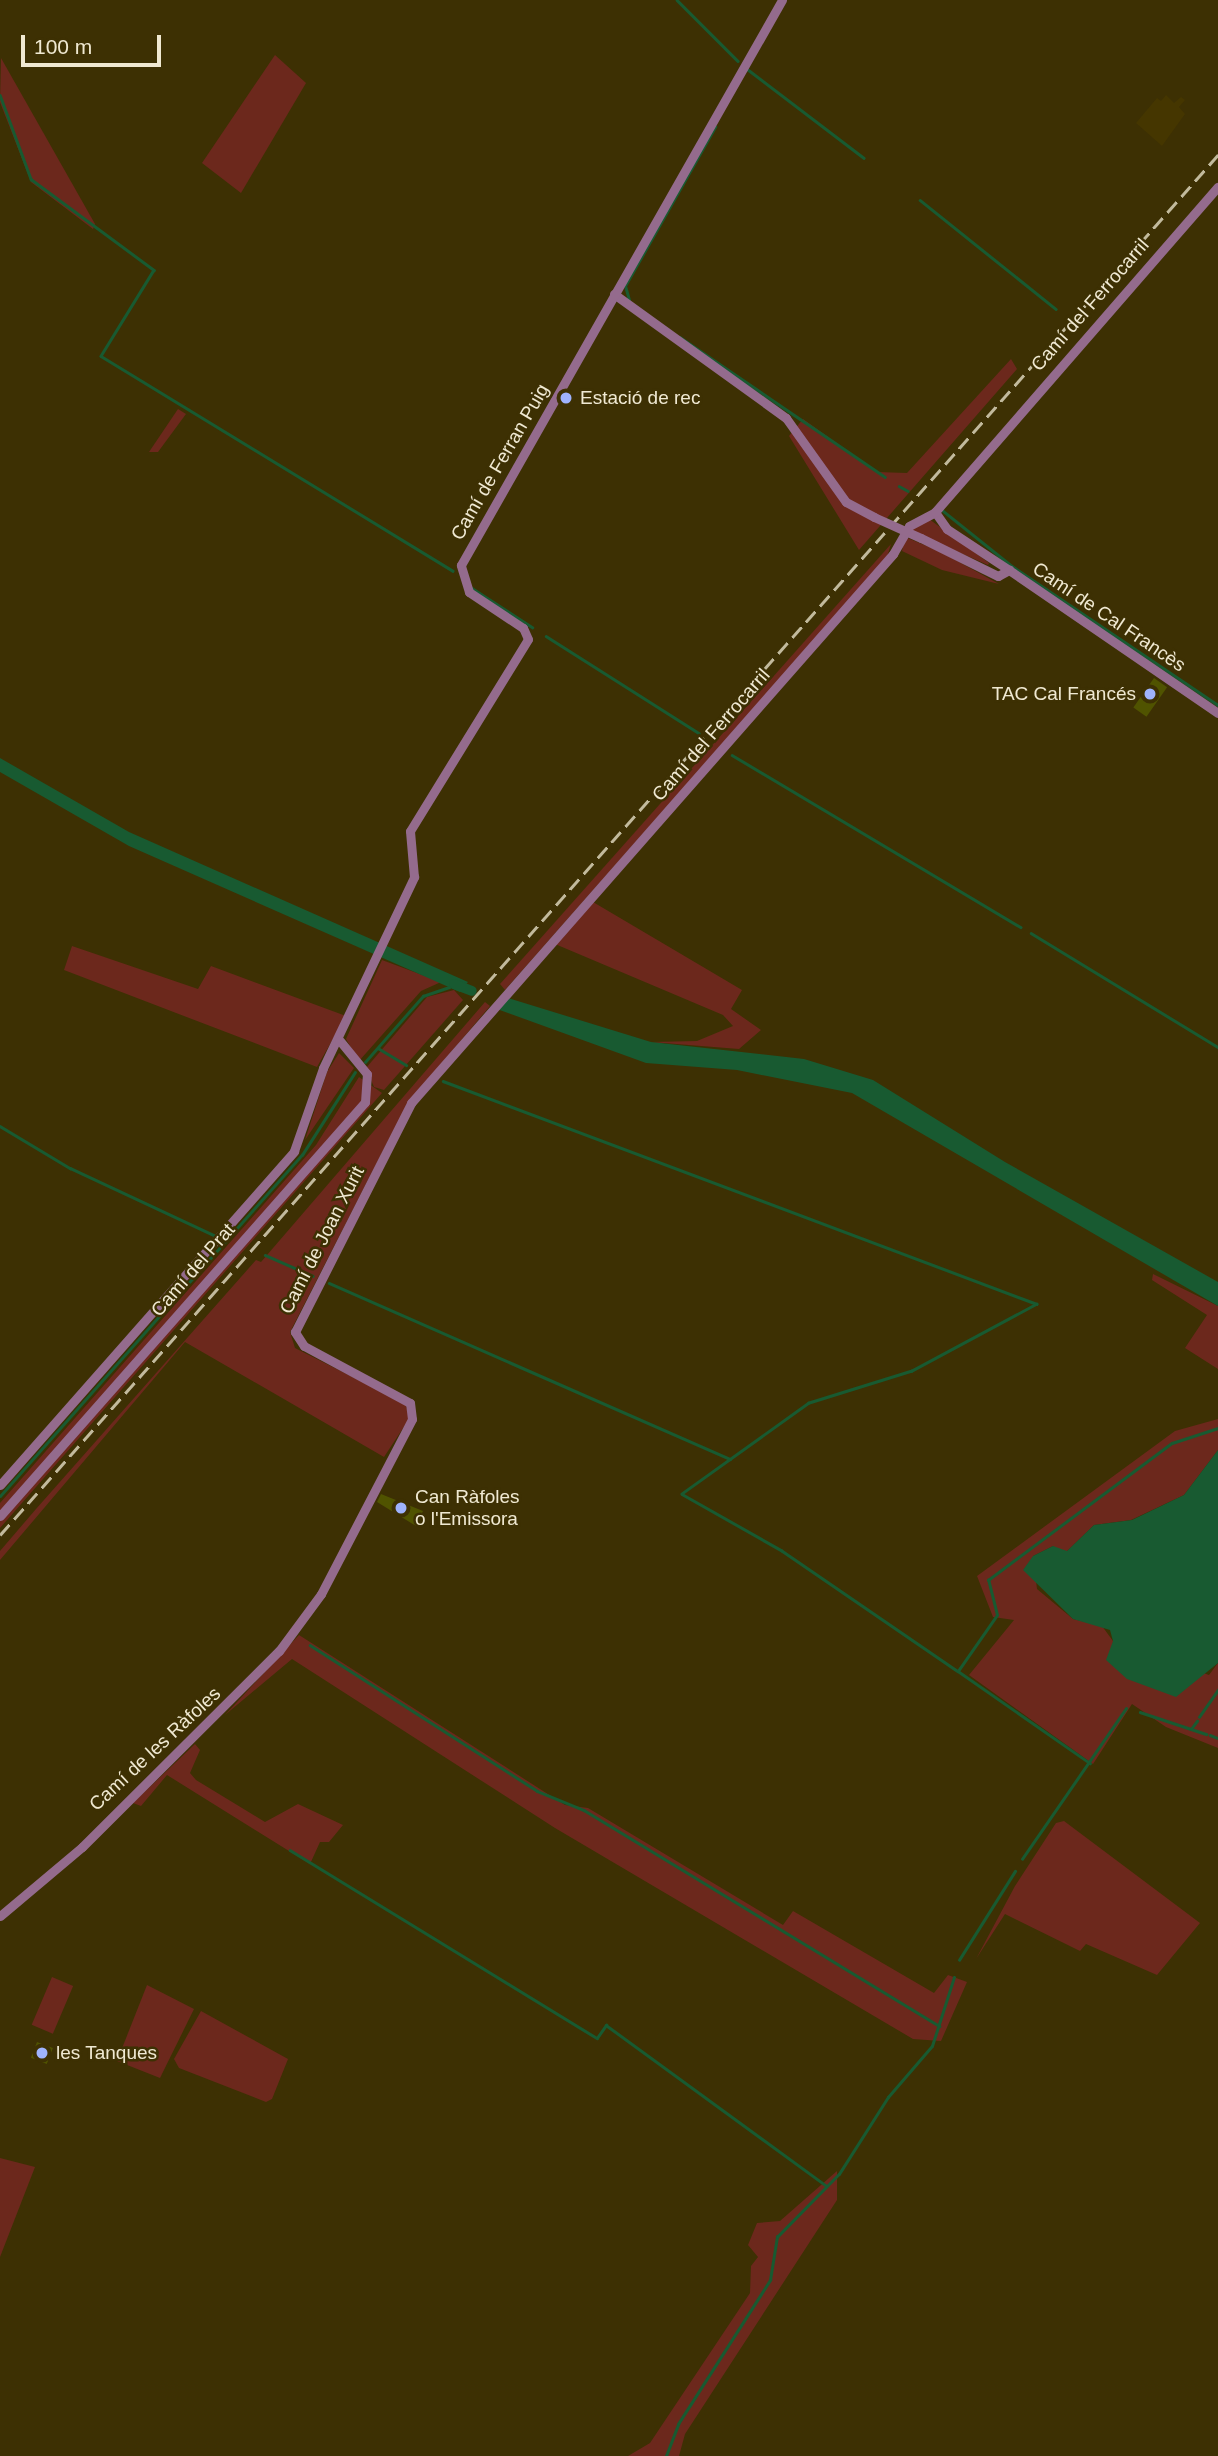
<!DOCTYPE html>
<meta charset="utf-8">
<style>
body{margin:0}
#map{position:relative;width:1218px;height:2456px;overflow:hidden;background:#3d3003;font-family:Helvetica,sans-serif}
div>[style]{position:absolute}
.built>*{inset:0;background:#453600}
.green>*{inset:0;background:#6c281c;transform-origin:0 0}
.water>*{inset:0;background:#185a31}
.stream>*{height:2.5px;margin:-1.25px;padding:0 1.25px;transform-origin:1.25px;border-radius:1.25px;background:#185a31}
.canal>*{height:10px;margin:-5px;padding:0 5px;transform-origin:5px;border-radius:5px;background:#185a31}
.building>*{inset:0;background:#505300;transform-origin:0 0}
.minor>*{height:9px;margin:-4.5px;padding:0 4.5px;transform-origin:4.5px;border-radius:4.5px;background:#946b8d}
.rail>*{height:2.5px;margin-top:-1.25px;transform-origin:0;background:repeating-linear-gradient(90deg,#c2ba9d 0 14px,transparent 0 21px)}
.minor-bridge>*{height:9px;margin:-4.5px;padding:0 4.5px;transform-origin:4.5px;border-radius:4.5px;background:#946b8d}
.dots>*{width:19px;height:19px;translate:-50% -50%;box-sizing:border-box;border:4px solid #3d3003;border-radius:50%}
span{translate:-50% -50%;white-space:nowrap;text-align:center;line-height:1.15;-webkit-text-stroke:5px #3d3003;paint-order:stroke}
.street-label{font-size:19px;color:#f0e9d2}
.poi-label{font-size:19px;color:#f0e9d2}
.left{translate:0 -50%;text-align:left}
.right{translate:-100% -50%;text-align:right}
.scale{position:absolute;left:21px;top:35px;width:140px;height:32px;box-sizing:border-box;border:4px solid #f0e9d2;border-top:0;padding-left:9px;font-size:21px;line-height:24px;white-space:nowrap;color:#f0e9d2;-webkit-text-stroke:5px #3d3003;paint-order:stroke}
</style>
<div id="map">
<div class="built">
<i style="clip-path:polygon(1166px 95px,1174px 103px,1181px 97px,1185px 100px,1179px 107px,1185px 114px,1162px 146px,1136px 123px,1157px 98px,1161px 101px)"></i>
</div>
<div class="green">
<i style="clip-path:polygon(275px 55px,306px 83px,241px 193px,202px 163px)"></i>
<i style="clip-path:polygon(1px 58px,95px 224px,93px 229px,31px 182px,0 102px)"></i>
<i style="clip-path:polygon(1011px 359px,1017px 369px,859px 550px,789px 436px,803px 419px,877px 472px,907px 473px)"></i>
<i style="clip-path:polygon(178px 409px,186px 414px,158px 452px,149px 452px)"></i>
<i style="clip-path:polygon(929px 519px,989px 563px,988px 565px,910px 531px)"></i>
<i style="clip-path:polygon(905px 537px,939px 551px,999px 584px,942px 570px,902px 551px)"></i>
<i style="clip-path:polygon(891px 544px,887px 557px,505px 990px,500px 984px)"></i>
<i style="clip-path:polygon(593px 902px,742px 990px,731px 1009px,761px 1030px,739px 1049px,651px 1042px,697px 1041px,733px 1026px,723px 1015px,555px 944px)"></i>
<i style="clip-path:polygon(72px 946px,198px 989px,211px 966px,346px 1016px,317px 1067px,64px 970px)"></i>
<i style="clip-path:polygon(382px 960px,441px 982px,421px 991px,359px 1061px,346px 1039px)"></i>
<i style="clip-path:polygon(454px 990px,463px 1000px,384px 1090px,374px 1087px,366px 1068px,427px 997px)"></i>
<i style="clip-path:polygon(485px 1002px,490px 1006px,407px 1104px,290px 1332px,295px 1348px,406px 1404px,409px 1419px,384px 1457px,185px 1342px,0 1560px,0 1551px,36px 1509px,256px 1260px,261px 1262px)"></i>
<i style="clip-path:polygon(339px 1053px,354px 1068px,305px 1140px,327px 1072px)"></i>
<i style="clip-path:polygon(359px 1077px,382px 1093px,0 1528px,0 1503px,316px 1145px)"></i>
<i style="clip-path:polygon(1153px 1274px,1218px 1306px,1218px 1369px,1185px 1348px,1207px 1315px,1152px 1280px)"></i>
<i style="clip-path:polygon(1218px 1419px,1218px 1450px,1184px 1495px,1131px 1520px,1094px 1525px,1064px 1554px,1053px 1546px,1033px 1556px,1037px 1589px,1073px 1619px,1102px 1626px,1113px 1641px,1209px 1675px,1218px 1663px,1218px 1748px,1166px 1727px,1132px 1704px,1093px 1764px,969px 1675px,1014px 1620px,993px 1617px,977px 1576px,1175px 1431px)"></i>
<i style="clip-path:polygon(299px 1635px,565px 1805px,588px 1808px,783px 1925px,793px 1911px,934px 1993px,948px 1975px,967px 1982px,941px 2041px,913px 2039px,555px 1828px,292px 1659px,225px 1715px)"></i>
<i style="clip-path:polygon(195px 1744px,200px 1750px,190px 1773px,196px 1780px,265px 1822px,298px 1804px,343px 1825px,329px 1842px,320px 1842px,310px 1864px,167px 1775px,141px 1806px,133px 1803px)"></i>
<i style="clip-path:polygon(1064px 1821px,1200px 1923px,1157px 1975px,1086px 1944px,1080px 1951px,1005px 1914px,976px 1959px,1015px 1886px,1056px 1823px)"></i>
<i style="left:52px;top:1977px;width:23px;height:52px;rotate:23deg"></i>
<i style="clip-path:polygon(147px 1985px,194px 2009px,160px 2078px,117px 2061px)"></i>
<i style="clip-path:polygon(201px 2011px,288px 2059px,272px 2099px,266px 2102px,179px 2068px,174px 2059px)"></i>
<i style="clip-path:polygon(0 2158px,35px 2167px,0 2257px)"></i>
<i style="clip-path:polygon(837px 2171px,837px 2200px,685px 2434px,679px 2456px,628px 2456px,650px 2443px,750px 2293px,751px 2266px,758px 2257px,748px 2245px,757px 2223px,780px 2221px)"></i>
</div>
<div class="water">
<i style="clip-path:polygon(0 758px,129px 832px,468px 982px,460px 992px,129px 846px,0 772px)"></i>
<i style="clip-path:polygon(508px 998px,651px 1042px,804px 1059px,873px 1080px,1005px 1162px,1218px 1282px,1218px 1306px,852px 1093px,737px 1070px,646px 1063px,497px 1009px)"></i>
<i style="clip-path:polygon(1218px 1450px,1218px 1663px,1176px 1697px,1127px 1679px,1106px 1660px,1113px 1641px,1110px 1630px,1073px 1619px,1023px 1570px,1033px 1556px,1053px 1546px,1067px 1551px,1094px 1525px,1132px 1520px,1184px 1495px)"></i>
</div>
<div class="stream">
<i style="left:677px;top:0;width:86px;rotate:45deg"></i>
<i style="left:746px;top:68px;width:148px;rotate:37.3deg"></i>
<i style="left:0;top:95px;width:90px;rotate:69.7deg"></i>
<i style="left:31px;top:179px;width:153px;rotate:36.5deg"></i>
<i style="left:154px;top:270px;width:101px;rotate:121.6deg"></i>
<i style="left:101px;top:356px;width:412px;rotate:31.4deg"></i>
<i style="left:920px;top:200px;width:174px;rotate:38.7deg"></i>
<i style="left:629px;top:300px;width:15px;rotate:-106deg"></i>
<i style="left:625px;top:286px;width:183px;rotate:-60.5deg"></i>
<i style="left:680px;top:337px;width:248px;rotate:34.3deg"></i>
<i style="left:899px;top:486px;width:10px;rotate:29deg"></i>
<i style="left:942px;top:510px;width:90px;rotate:38.7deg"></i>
<i style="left:1012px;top:566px;width:249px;rotate:34deg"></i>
<i style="left:472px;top:588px;width:72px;rotate:33deg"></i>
<i style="left:546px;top:636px;width:181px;rotate:32.4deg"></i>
<i style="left:732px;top:755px;width:336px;rotate:30.8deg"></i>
<i style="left:1031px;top:933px;width:219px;rotate:31.4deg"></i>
<i style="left:378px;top:1048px;width:33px;rotate:31deg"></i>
<i style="left:365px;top:1062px;width:88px;rotate:-48.7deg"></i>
<i style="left:423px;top:996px;width:28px;rotate:-19deg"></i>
<i style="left:443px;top:1081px;width:634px;rotate:20.58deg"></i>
<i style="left:1037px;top:1304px;width:142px;rotate:151.8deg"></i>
<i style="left:912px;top:1371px;width:108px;rotate:162.7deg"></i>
<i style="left:809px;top:1403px;width:156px;rotate:144.4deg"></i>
<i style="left:682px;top:1494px;width:114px;rotate:29.5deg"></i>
<i style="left:781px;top:1550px;width:214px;rotate:34.4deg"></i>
<i style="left:958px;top:1671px;width:68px;rotate:-55.1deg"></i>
<i style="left:997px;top:1615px;width:36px;rotate:-104deg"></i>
<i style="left:988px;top:1580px;width:229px;rotate:-36.7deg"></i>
<i style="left:1172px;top:1443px;width:48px;rotate:-18.1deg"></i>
<i style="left:0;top:1126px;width:82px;rotate:31deg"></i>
<i style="left:70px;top:1168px;width:159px;rotate:25deg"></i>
<i style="left:265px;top:1255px;width:52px;rotate:23.6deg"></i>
<i style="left:329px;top:1283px;width:438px;rotate:23.7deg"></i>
<i style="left:0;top:1496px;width:456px;rotate:-48.5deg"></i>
<i style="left:302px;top:1155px;width:98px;rotate:-57.4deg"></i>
<i style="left:310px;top:1645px;width:270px;rotate:32.7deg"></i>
<i style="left:537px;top:1791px;width:51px;rotate:22deg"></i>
<i style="left:584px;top:1810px;width:416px;rotate:31.3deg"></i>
<i style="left:958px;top:1671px;width:161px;rotate:34.9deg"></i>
<i style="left:1140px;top:1712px;width:70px;rotate:18.4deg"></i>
<i style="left:1199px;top:1717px;width:33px;rotate:-55deg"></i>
<i style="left:1191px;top:1729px;width:10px;rotate:-53deg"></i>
<i style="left:1210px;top:1735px;width:9px;rotate:21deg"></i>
<i style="left:290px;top:1850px;width:360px;rotate:31.5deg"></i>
<i style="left:597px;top:2038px;width:16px;rotate:-55deg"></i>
<i style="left:606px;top:2025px;width:273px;rotate:36.1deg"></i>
<i style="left:1022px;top:1859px;width:183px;rotate:-55.4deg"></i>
<i style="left:959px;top:1960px;width:105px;rotate:-57.8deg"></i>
<i style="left:666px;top:2456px;width:34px;rotate:-69deg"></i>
<i style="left:678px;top:2424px;width:171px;rotate:-57.4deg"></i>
<i style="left:770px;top:2280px;width:44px;rotate:-80.8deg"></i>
<i style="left:777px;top:2237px;width:88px;rotate:-45.5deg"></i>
<i style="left:839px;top:2174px;width:91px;rotate:-57.5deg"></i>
<i style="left:888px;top:2097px;width:67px;rotate:-49.2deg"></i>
<i style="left:932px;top:2046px;width:72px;rotate:-72.3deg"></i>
</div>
<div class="canal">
<i style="left:454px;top:984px;width:19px;rotate:21deg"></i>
</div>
<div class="building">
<i style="left:1154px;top:678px;width:16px;height:36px;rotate:35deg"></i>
<i style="clip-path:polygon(381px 1494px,423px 1511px,416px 1526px,377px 1502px)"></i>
<i style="left:37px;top:2042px;width:17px;height:17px;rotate:21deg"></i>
</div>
<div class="minor">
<i style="left:614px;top:294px;width:212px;rotate:35.8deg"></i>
<i style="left:786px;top:418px;width:103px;rotate:54.5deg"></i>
<i style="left:846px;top:502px;width:32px;rotate:28deg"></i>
<i style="left:935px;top:512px;width:21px;rotate:55deg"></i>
<i style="left:947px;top:529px;width:74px;rotate:33.5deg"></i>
<i style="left:921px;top:538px;width:86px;rotate:26.3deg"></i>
<i style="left:998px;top:576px;width:13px;rotate:-29deg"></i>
<i style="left:1009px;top:570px;width:253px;rotate:34.4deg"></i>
<i style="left:0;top:1485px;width:445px;rotate:-48.6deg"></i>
<i style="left:294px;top:1151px;width:88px;rotate:-70.7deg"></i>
<i style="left:323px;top:1068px;width:212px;rotate:-64.5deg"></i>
<i style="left:414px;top:877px;width:46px;rotate:-95deg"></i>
<i style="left:410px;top:831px;width:225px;rotate:-58.4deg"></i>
<i style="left:528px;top:639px;width:12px;rotate:-114deg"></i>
<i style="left:523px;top:628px;width:65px;rotate:-146.3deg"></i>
<i style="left:469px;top:592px;width:28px;rotate:-107deg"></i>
<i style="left:461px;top:565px;width:650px;rotate:-60.4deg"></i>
<i style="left:0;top:1516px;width:552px;rotate:-48.6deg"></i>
<i style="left:365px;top:1102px;width:28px;rotate:-86deg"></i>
<i style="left:367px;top:1074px;width:43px;rotate:-129.3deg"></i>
<i style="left:0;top:1916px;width:107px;rotate:-40.1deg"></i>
<i style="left:82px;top:1847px;width:278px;rotate:-44.9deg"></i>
<i style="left:279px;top:1651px;width:71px;rotate:-53.6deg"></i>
<i style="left:321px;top:1594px;width:197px;rotate:-62.5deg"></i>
<i style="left:412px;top:1419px;width:16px;rotate:-97deg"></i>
<i style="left:410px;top:1403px;width:120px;rotate:-151.7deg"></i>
<i style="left:304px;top:1346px;width:17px;rotate:-123deg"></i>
<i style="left:295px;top:1332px;width:257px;rotate:-63.1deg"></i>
<i style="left:411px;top:1103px;width:731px;rotate:-48.72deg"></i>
<i style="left:893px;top:554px;width:32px;rotate:-60deg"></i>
<i style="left:909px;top:526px;width:30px;rotate:-28deg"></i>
<i style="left:935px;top:512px;width:431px;rotate:-49deg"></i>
</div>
<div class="rail">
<i style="left:0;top:1535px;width:1841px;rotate:-48.57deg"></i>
</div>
<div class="minor-bridge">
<i style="left:874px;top:517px;width:51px;rotate:24.1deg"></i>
</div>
<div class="dots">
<i style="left:566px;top:398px;background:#9fb3fd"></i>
<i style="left:1150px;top:694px;background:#9fb3fd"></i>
<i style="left:401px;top:1508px;background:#9fb3fd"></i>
<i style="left:42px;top:2053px;background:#9fb3fd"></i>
</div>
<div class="street-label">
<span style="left:1090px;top:305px;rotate:-49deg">Camí del Ferrocarril</span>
<span style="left:500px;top:462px;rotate:-60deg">Camí de Ferran Puig</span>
<span style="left:1109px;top:617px;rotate:34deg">Camí de Cal Francès</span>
<span style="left:711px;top:735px;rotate:-49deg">Camí del Ferrocarril</span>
<span style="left:322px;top:1240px;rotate:-63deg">Camí de Joan Xurit</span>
<span style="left:193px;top:1270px;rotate:-49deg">Camí del Prat</span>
<span style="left:155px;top:1749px;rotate:-43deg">Camí de les Ràfoles</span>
</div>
<div class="poi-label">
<span class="left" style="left:580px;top:398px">Estació de rec</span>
<span class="right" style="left:1136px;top:694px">TAC Cal Francés</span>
<span class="left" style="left:415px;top:1508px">Can Ràfoles<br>o l'Emissora</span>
<span class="left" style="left:56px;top:2053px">les Tanques</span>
</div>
<div class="scale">100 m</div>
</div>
